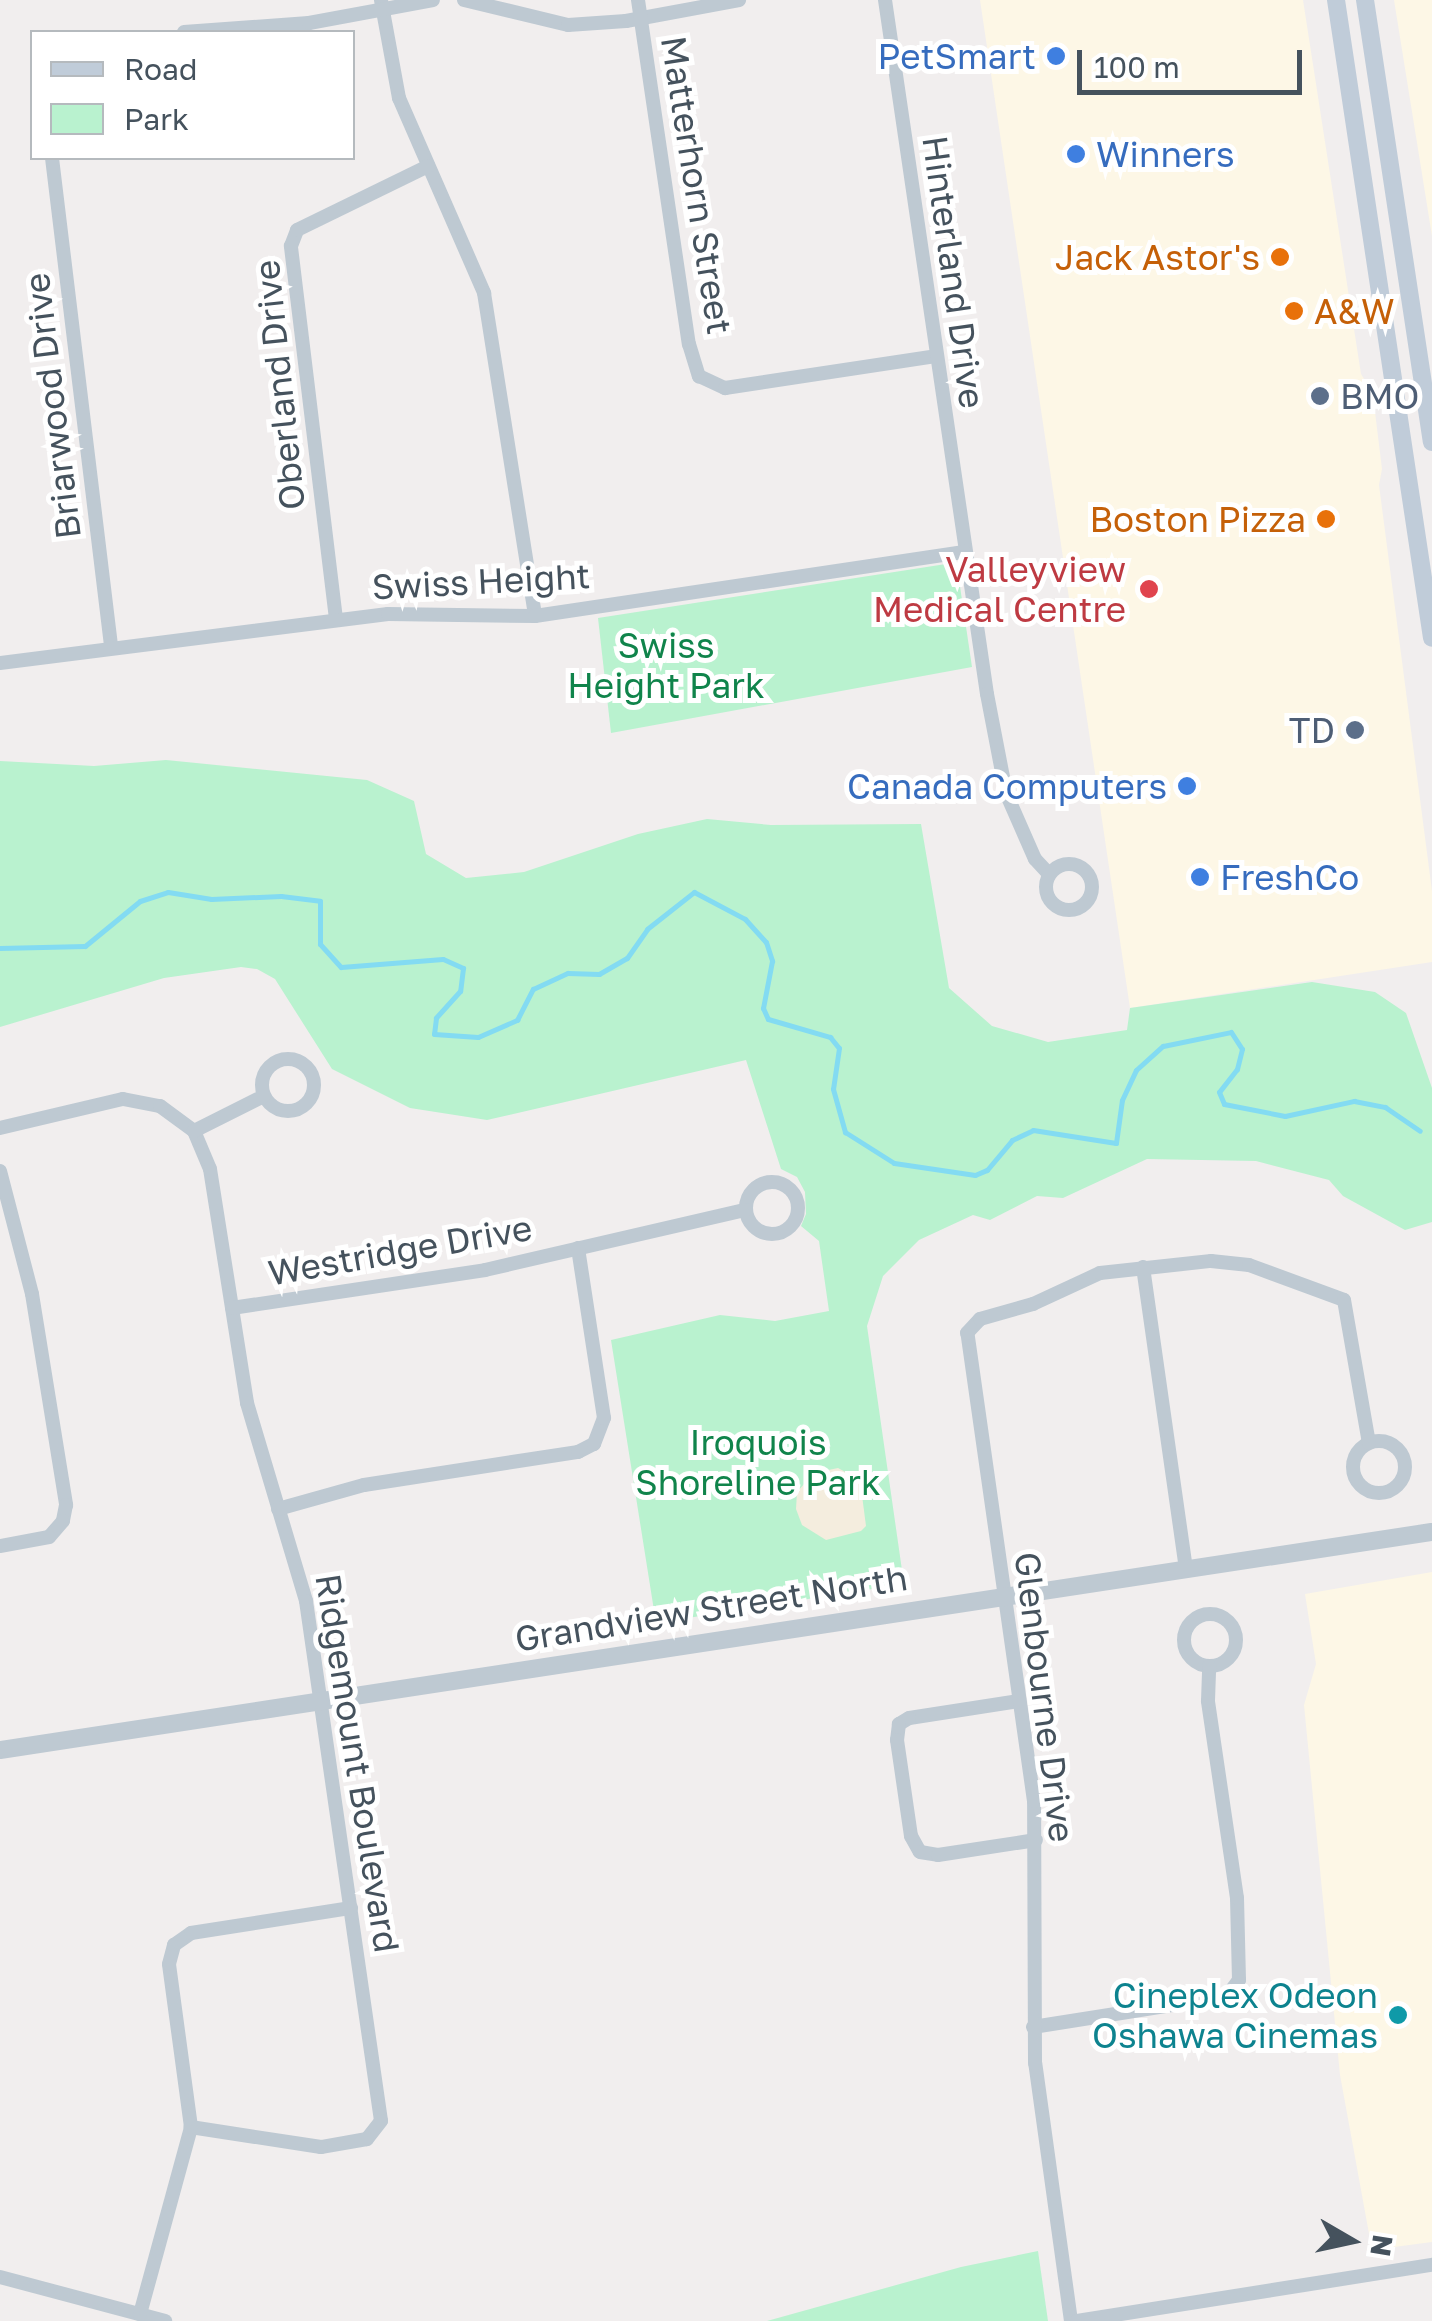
<!DOCTYPE html>
<style>
body{margin:0}
#map{position:relative;width:1432px;height:2321px;overflow:hidden;background:#f1eeee;font-family:"Golos Text",sans-serif}
div>[style]{position:absolute}
.commercial>*{inset:0;background:#fdf7e6}
.green>*{inset:0;background:#b9f2cf}
.sand>*{inset:0;background:#f4edde}
.stream>*{height:5px;margin:-2.5px;padding:0 2.5px;transform-origin:2.5px;border-radius:2.5px;background:#83dbf2}
.minor>*{height:14px;margin:-7px;padding:0 7px;transform-origin:7px;border-radius:7px;background:#bec9d2}
.minor>.ring{margin:-7px;padding:0;box-sizing:content-box;background:none;border:14px solid #bec9d2;border-radius:50%}
.tertiary>*{height:18px;margin:-9px;padding:0 9px;transform-origin:9px;border-radius:9px;background:#bec9d2}
.secondary>*{height:18px;margin:-9px;padding:0 9px;transform-origin:9px;border-radius:9px;background:#c0ccd9}
.dots>*{width:28px;height:28px;translate:-50% -50%;box-sizing:border-box;border:5px solid #fff;border-radius:50%}
span{translate:-50% -50%;white-space:nowrap;text-align:center;line-height:1.15;-webkit-text-stroke:10px #fff;paint-order:stroke}
.shop-label{font-size:35px;color:#366cbe}
.right{translate:-100% -50%;text-align:right}
.left{translate:0 -50%;text-align:left}
.street-label{font-size:35px;color:#45525d}
.food-label{font-size:35px;color:#c56008}
.service-label{font-size:35px;color:#4e5e75}
.health-label{font-size:35px;color:#be3a42}
.park-label{font-size:35px;color:#10844b}
.culture-label{font-size:35px;color:#0d838f}
.legend{position:absolute;left:30px;top:30px;width:325px;height:130px;box-sizing:border-box;background:#fff;border:2px solid #b5babe;margin:0;padding:12px 18px;list-style:none;font-size:30px;color:#45525d}
.legend li{display:flex;align-items:center;gap:20px;height:50px}
.legend b{width:50px;border:2px solid #b5babe}
.north{position:absolute;left:1302px;top:2191px;width:100px;height:100px;-webkit-text-stroke:8px #fff;paint-order:stroke;rotate:99deg;font-size:28px;font-weight:700;line-height:40px;text-align:center;color:#45525d}
.north::after{content:'';display:block;margin:auto;width:35px;height:45px;background:#45525d;clip-path:polygon(50% 0,100% 100%,50% 72%,0 100%)}
.scale{position:absolute;left:1077px;top:50px;width:225px;height:45px;box-sizing:border-box;border:5px solid #45525d;border-top:0;padding-left:12px;font-size:30px;line-height:35px;white-space:nowrap;color:#45525d;-webkit-text-stroke:8px #fff;paint-order:stroke}
</style>
<div id="map">
<div class="commercial">
<i style="clip-path:polygon(980px 0,1303px 0,1361px 374px,1372px 392px,1375px 412px,1382px 469px,1379px 485px,1432px 891px,1432px 962px,1130px 1008px)"></i>
<i style="clip-path:polygon(1394px 0,1432px 0,1432px 236px)"></i>
<i style="clip-path:polygon(1432px 1572px,1432px 2242px,1372px 2250px,1340px 2075px,1304px 1705px,1316px 1664px,1305px 1594px)"></i>
</div>
<div class="green">
<i style="clip-path:polygon(946px 564px,958px 573px,972px 667px,611px 733px,598px 618px)"></i>
<i style="clip-path:polygon(166px 760px,367px 780px,414px 801px,426px 854px,466px 878px,524px 872px,638px 834px,707px 819px,771px 825px,921px 824px,949px 988px,992px 1026px,1048px 1042px,1127px 1030px,1130px 1008px,1312px 982px,1375px 992px,1406px 1013px,1432px 1088px,1432px 1222px,1405px 1230px,1343px 1196px,1329px 1180px,1256px 1161px,1147px 1159px,1063px 1198px,1037px 1196px,990px 1220px,973px 1215px,919px 1240px,883px 1276px,867px 1326px,904px 1584px,656px 1623px,611px 1340px,720px 1315px,775px 1321px,829px 1311px,819px 1241px,801px 1226px,806px 1214px,805px 1192px,797px 1177px,781px 1169px,746px 1060px,487px 1120px,410px 1108px,332px 1069px,275px 979px,257px 969px,241px 967px,164px 978px,0 1027px,0 761px,94px 766px)"></i>
<i style="clip-path:polygon(1038px 2251px,1048px 2321px,767px 2321px,961px 2267px)"></i>
</div>
<div class="sand">
<i style="clip-path:polygon(838px 1468px,860px 1480px,866px 1526px,861px 1531px,826px 1540px,802px 1525px,796px 1509px,797px 1492px,814px 1473px)"></i>
</div>
<div class="stream">
<i style="left:0;top:948px;width:85px;rotate:-1.3deg"></i>
<i style="left:85px;top:946px;width:71px;rotate:-39.3deg"></i>
<i style="left:140px;top:901px;width:29px;rotate:-18deg"></i>
<i style="left:168px;top:892px;width:44px;rotate:9.2deg"></i>
<i style="left:211px;top:899px;width:70px;rotate:-2.5deg"></i>
<i style="left:281px;top:896px;width:39px;rotate:7deg"></i>
<i style="left:320px;top:901px;width:43px;rotate:90deg"></i>
<i style="left:320px;top:944px;width:31px;rotate:48deg"></i>
<i style="left:341px;top:967px;width:102px;rotate:-4.5deg"></i>
<i style="left:443px;top:959px;width:22px;rotate:24deg"></i>
<i style="left:463px;top:968px;width:23px;rotate:97deg"></i>
<i style="left:460px;top:991px;width:36px;rotate:132deg"></i>
<i style="left:436px;top:1018px;width:16px;rotate:97deg"></i>
<i style="left:434px;top:1034px;width:44px;rotate:3.9deg"></i>
<i style="left:478px;top:1037px;width:43px;rotate:-23.6deg"></i>
<i style="left:517px;top:1020px;width:35px;rotate:-63deg"></i>
<i style="left:533px;top:989px;width:38px;rotate:-25deg"></i>
<i style="left:568px;top:973px;width:31px;rotate:2deg"></i>
<i style="left:599px;top:974px;width:32px;rotate:-30deg"></i>
<i style="left:627px;top:958px;width:35px;rotate:-55deg"></i>
<i style="left:647px;top:929px;width:60px;rotate:-38.2deg"></i>
<i style="left:694px;top:892px;width:58px;rotate:27.9deg"></i>
<i style="left:745px;top:919px;width:31px;rotate:48deg"></i>
<i style="left:766px;top:942px;width:20px;rotate:72deg"></i>
<i style="left:772px;top:961px;width:48px;rotate:100.8deg"></i>
<i style="left:763px;top:1008px;width:12px;rotate:66deg"></i>
<i style="left:768px;top:1019px;width:65px;rotate:16.2deg"></i>
<i style="left:830px;top:1037px;width:14px;rotate:51deg"></i>
<i style="left:839px;top:1048px;width:41px;rotate:98.3deg"></i>
<i style="left:833px;top:1089px;width:45px;rotate:74.4deg"></i>
<i style="left:845px;top:1132px;width:58px;rotate:32.3deg"></i>
<i style="left:894px;top:1163px;width:82px;rotate:8.4deg"></i>
<i style="left:975px;top:1175px;width:13px;rotate:-23deg"></i>
<i style="left:987px;top:1170px;width:39px;rotate:-50deg"></i>
<i style="left:1012px;top:1140px;width:23px;rotate:-25deg"></i>
<i style="left:1033px;top:1130px;width:84px;rotate:8.9deg"></i>
<i style="left:1116px;top:1143px;width:43px;rotate:-82.1deg"></i>
<i style="left:1122px;top:1100px;width:33px;rotate:-65deg"></i>
<i style="left:1136px;top:1070px;width:36px;rotate:-42deg"></i>
<i style="left:1163px;top:1046px;width:69px;rotate:-11.6deg"></i>
<i style="left:1231px;top:1032px;width:20px;rotate:57deg"></i>
<i style="left:1242px;top:1049px;width:21px;rotate:104deg"></i>
<i style="left:1237px;top:1069px;width:29px;rotate:128deg"></i>
<i style="left:1219px;top:1092px;width:13px;rotate:67deg"></i>
<i style="left:1224px;top:1104px;width:62px;rotate:11.1deg"></i>
<i style="left:1285px;top:1116px;width:71px;rotate:-12.3deg"></i>
<i style="left:1354px;top:1101px;width:32px;rotate:11deg"></i>
<i style="left:1385px;top:1107px;width:42px;rotate:34.4deg"></i>
</div>
<div class="minor">
<i style="left:381px;top:0;width:100px;rotate:79.6deg"></i>
<i style="left:399px;top:98px;width:213px;rotate:66.4deg"></i>
<i style="left:484px;top:293px;width:327px;rotate:81deg"></i>
<i style="left:464px;top:0;width:107px;rotate:13.5deg"></i>
<i style="left:568px;top:25px;width:58px;rotate:-3.9deg"></i>
<i style="left:626px;top:21px;width:115px;rotate:-10.5deg"></i>
<i style="left:638px;top:0;width:348px;rotate:81.6deg"></i>
<i style="left:689px;top:344px;width:34px;rotate:73deg"></i>
<i style="left:699px;top:376px;width:29px;rotate:25deg"></i>
<i style="left:725px;top:388px;width:213px;rotate:-8.6deg"></i>
<i style="left:885px;top:0;width:701px;rotate:81.64deg"></i>
<i style="left:987px;top:694px;width:101px;rotate:79.1deg"></i>
<i style="left:1006px;top:793px;width:72px;rotate:66.3deg"></i>
<i style="left:1035px;top:859px;width:21px;rotate:47deg"></i>
<i style="left:184px;top:32px;width:125px;rotate:-4.1deg"></i>
<i style="left:309px;top:23px;width:126px;rotate:-10.5deg"></i>
<i style="left:52px;top:158px;width:493px;rotate:83.1deg"></i>
<i style="left:336px;top:619px;width:376px;rotate:-96.9deg"></i>
<i style="left:291px;top:246px;width:17px;rotate:-69deg"></i>
<i style="left:297px;top:230px;width:146px;rotate:-26deg"></i>
<i style="left:0;top:663px;width:391px;rotate:-7.2deg"></i>
<i style="left:388px;top:614px;width:147px;rotate:0.8deg"></i>
<i style="left:535px;top:616px;width:434px;rotate:-8.5deg"></i>
<i class="ring" style="left:1046px;top:864px;width:32px;height:32px"></i>
<i class="ring" style="left:262px;top:1059px;width:38px;height:38px"></i>
<i style="left:0;top:1128px;width:126px;rotate:-13.3deg"></i>
<i style="left:123px;top:1099px;width:38px;rotate:11deg"></i>
<i style="left:160px;top:1106px;width:42px;rotate:36.3deg"></i>
<i style="left:194px;top:1131px;width:41px;rotate:67.2deg"></i>
<i style="left:210px;top:1169px;width:237px;rotate:81deg"></i>
<i style="left:247px;top:1403px;width:207px;rotate:73.4deg"></i>
<i style="left:306px;top:1601px;width:525px;rotate:81.79deg"></i>
<i style="left:381px;top:2121px;width:23px;rotate:128deg"></i>
<i style="left:367px;top:2139px;width:47px;rotate:170.1deg"></i>
<i style="left:321px;top:2147px;width:132px;rotate:-171.3deg"></i>
<i style="left:194px;top:1131px;width:78px;rotate:-26.6deg"></i>
<i style="left:0;top:1171px;width:127px;rotate:75.4deg"></i>
<i style="left:32px;top:1294px;width:214px;rotate:80.8deg"></i>
<i style="left:66px;top:1505px;width:16px;rotate:101deg"></i>
<i style="left:63px;top:1521px;width:21px;rotate:131deg"></i>
<i style="left:49px;top:1537px;width:50px;rotate:169.6deg"></i>
<i class="ring" style="left:746px;top:1182px;width:38px;height:38px"></i>
<i style="left:1143px;top:1267px;width:304px;rotate:81.9deg"></i>
<i style="left:232px;top:1308px;width:256px;rotate:-8.5deg"></i>
<i style="left:485px;top:1270px;width:267px;rotate:-13deg"></i>
<i class="ring" style="left:1353px;top:1441px;width:38px;height:38px"></i>
<i style="left:278px;top:1509px;width:89px;rotate:-15.6deg"></i>
<i style="left:364px;top:1485px;width:217px;rotate:-8.8deg"></i>
<i style="left:578px;top:1452px;width:18px;rotate:-27deg"></i>
<i style="left:594px;top:1444px;width:28px;rotate:-69deg"></i>
<i style="left:604px;top:1418px;width:172px;rotate:-98.7deg"></i>
<i class="ring" style="left:1184px;top:1614px;width:38px;height:38px"></i>
<i style="left:1019px;top:1701px;width:111px;rotate:171.2deg"></i>
<i style="left:909px;top:1718px;width:12px;rotate:149deg"></i>
<i style="left:899px;top:1724px;width:16px;rotate:97deg"></i>
<i style="left:897px;top:1740px;width:97px;rotate:81.7deg"></i>
<i style="left:911px;top:1836px;width:18px;rotate:61deg"></i>
<i style="left:920px;top:1852px;width:18px;rotate:9deg"></i>
<i style="left:938px;top:1855px;width:99px;rotate:-8.7deg"></i>
<i style="left:1033px;top:2027px;width:185px;rotate:-9deg"></i>
<i style="left:1216px;top:1998px;width:15px;rotate:-23deg"></i>
<i style="left:1230px;top:1992px;width:15px;rotate:-53deg"></i>
<i style="left:1239px;top:1980px;width:82px;rotate:-91.4deg"></i>
<i style="left:1237px;top:1898px;width:199px;rotate:-98.4deg"></i>
<i style="left:1208px;top:1701px;width:35px;rotate:-88deg"></i>
<i style="left:0;top:2277px;width:171px;rotate:14.9deg"></i>
<i style="left:140px;top:2314px;width:194px;rotate:-74.7deg"></i>
<i style="left:191px;top:2127px;width:164px;rotate:-97.7deg"></i>
<i style="left:169px;top:1964px;width:20px;rotate:-75deg"></i>
<i style="left:174px;top:1945px;width:21px;rotate:-35deg"></i>
<i style="left:191px;top:1933px;width:162px;rotate:-8.9deg"></i>
<i style="left:1071px;top:2321px;width:260px;rotate:-97.9deg"></i>
<i style="left:1035px;top:2063px;width:262px;rotate:-90.2deg"></i>
<i style="left:1034px;top:1801px;width:473px;rotate:-98.1deg"></i>
<i style="left:967px;top:1333px;width:19px;rotate:-47deg"></i>
<i style="left:980px;top:1319px;width:55px;rotate:-15.8deg"></i>
<i style="left:1033px;top:1304px;width:74px;rotate:-24.8deg"></i>
<i style="left:1100px;top:1273px;width:112px;rotate:-6.2deg"></i>
<i style="left:1211px;top:1261px;width:38px;rotate:6deg"></i>
<i style="left:1249px;top:1265px;width:101px;rotate:20.2deg"></i>
<i style="left:1344px;top:1300px;width:145px;rotate:80.1deg"></i>
<i style="left:1077px;top:2321px;width:359px;rotate:-9deg"></i>
</div>
<div class="tertiary">
<i style="left:0;top:1750px;width:1448px;rotate:-8.66deg"></i>
</div>
<div class="secondary">
<i style="left:1336px;top:0;width:645px;rotate:81.44deg"></i>
<i style="left:1365px;top:0;width:447px;rotate:81.4deg"></i>
</div>
<div class="dots">
<i style="left:1056px;top:56px;background:#3f7fe0"></i>
<i style="left:1076px;top:154px;background:#3f7fe0"></i>
<i style="left:1280px;top:257px;background:#e8710a"></i>
<i style="left:1294px;top:311px;background:#e8710a"></i>
<i style="left:1320px;top:396px;background:#5c6f8a"></i>
<i style="left:1326px;top:519px;background:#e8710a"></i>
<i style="left:1149px;top:589px;background:#e0444e"></i>
<i style="left:1355px;top:730px;background:#5c6f8a"></i>
<i style="left:1187px;top:786px;background:#3f7fe0"></i>
<i style="left:1200px;top:877px;background:#3f7fe0"></i>
<i style="left:1398px;top:2015px;background:#0f9aa8"></i>
</div>
<div class="shop-label">
<span class="right" style="left:1036px;top:56px">PetSmart</span>
<span class="left" style="left:1096px;top:154px">Winners</span>
<span class="right" style="left:1167px;top:786px">Canada Computers</span>
<span class="left" style="left:1220px;top:877px">FreshCo</span>
</div>
<div class="street-label">
<span style="left:697px;top:185px;rotate:81deg">Matterhorn Street</span>
<span style="left:954px;top:272px;rotate:82deg">Hinterland Drive</span>
<span style="left:279px;top:385px;rotate:-96deg">Oberland Drive</span>
<span style="left:52px;top:406px;rotate:-97deg">Briarwood Drive</span>
<span style="left:481px;top:581px;rotate:-3deg">Swiss Height</span>
<span style="left:400px;top:1250px;rotate:-10deg">Westridge Drive</span>
<span style="left:711px;top:1608px;rotate:-9deg">Grandview Street North</span>
<span style="left:1045px;top:1697px;rotate:83deg">Glenbourne Drive</span>
<span style="left:358px;top:1763px;rotate:81deg">Ridgemount Boulevard</span>
</div>
<div class="food-label">
<span class="right" style="left:1260px;top:257px">Jack Astor's</span>
<span class="left" style="left:1314px;top:311px">A&amp;W</span>
<span class="right" style="left:1306px;top:519px">Boston Pizza</span>
</div>
<div class="service-label">
<span class="left" style="left:1340px;top:396px">BMO</span>
<span class="right" style="left:1335px;top:730px">TD</span>
</div>
<div class="health-label">
<span class="right" style="left:1126px;top:589px">Valleyview<br>Medical Centre</span>
</div>
<div class="park-label">
<span style="left:666px;top:665px">Swiss<br>Height Park</span>
<span style="left:758px;top:1462px">Iroquois<br>Shoreline Park</span>
</div>
<div class="culture-label">
<span class="right" style="left:1378px;top:2015px">Cineplex Odeon<br>Oshawa Cinemas</span>
</div>
<ul class="legend">
<li><b style="height:12px;background:#c0ccd9"></b>Road</li>
<li><b style="height:28px;background:#b9f2cf"></b>Park</li>
</ul>
<div class="north">N</div>
<div class="scale">100 m</div>
</div>
